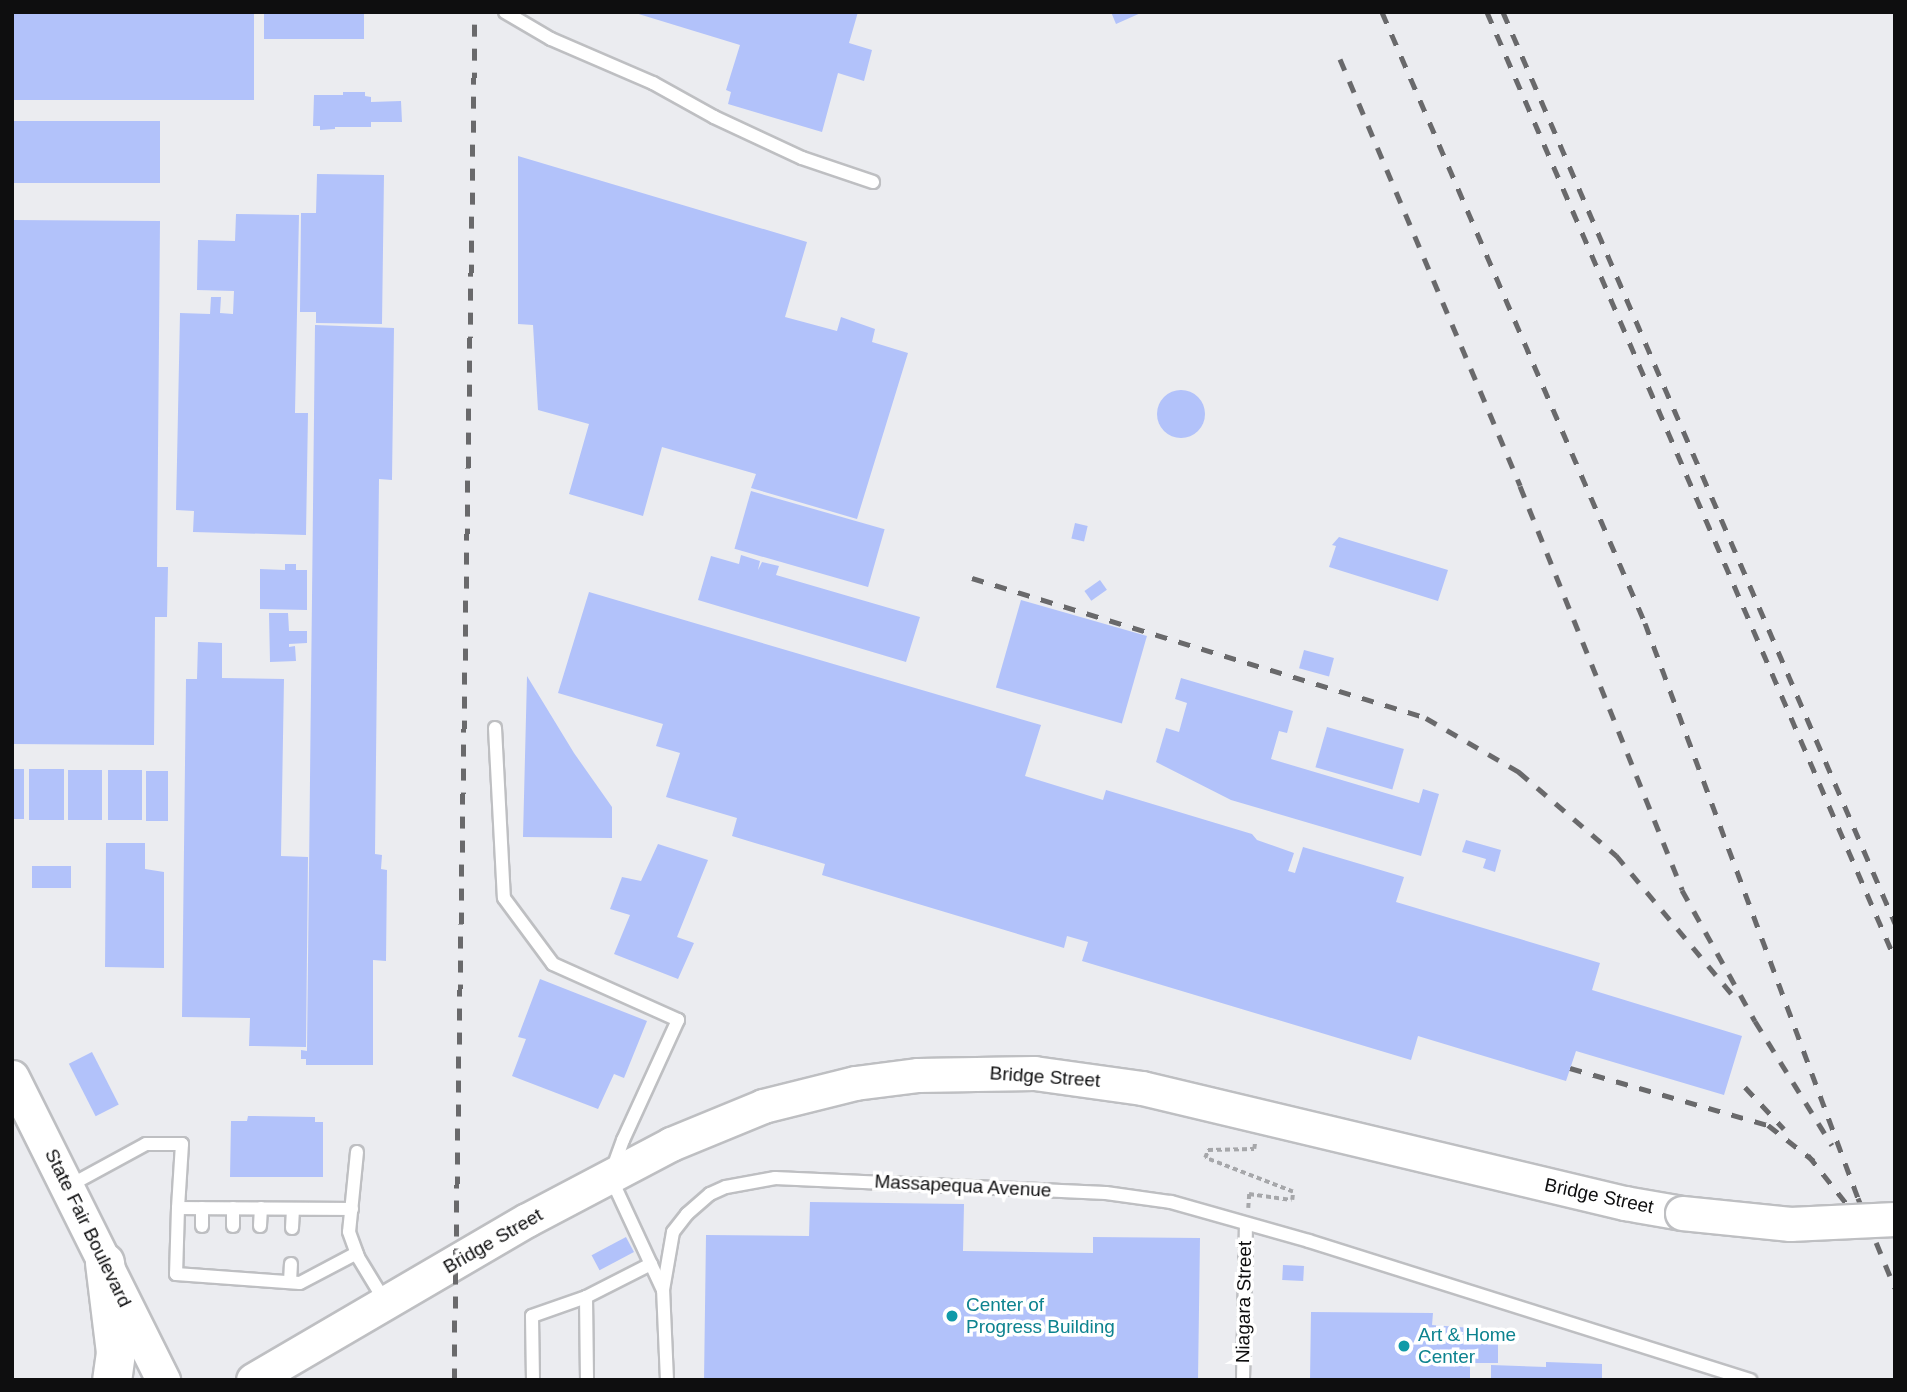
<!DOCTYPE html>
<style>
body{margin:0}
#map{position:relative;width:1907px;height:1392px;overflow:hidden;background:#ebecf0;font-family:Arial,sans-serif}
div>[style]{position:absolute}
.building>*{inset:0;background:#b2c2fa;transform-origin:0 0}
.round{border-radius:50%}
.path>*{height:3.5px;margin-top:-1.75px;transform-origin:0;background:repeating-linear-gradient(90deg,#a6a7aa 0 5px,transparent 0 8.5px)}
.roads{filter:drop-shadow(2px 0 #bebfc2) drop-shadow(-2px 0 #bebfc2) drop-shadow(0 2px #bebfc2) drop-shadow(0 -2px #bebfc2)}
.lane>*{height:12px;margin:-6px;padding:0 6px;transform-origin:6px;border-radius:6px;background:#fff}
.secondary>*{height:33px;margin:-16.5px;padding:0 16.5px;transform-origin:16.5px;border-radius:16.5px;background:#fff}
.highway>*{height:38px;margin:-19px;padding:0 19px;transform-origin:19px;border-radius:19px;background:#fff}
.rail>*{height:5px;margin-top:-2.5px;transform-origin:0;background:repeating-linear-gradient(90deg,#69696b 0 12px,transparent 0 24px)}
.bridges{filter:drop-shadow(2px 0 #bebfc2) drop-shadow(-2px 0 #bebfc2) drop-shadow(0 2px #bebfc2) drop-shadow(0 -2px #bebfc2)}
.secondary-bridge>*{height:33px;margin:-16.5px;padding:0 16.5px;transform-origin:16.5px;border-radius:16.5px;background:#fff}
.dots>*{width:19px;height:19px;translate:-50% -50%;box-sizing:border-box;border:4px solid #fff;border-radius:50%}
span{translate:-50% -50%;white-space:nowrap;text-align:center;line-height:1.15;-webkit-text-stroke:7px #fff;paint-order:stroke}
.street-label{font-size:19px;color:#0e0e0f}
.culture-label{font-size:19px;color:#0d838f}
.left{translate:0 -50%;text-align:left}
.frame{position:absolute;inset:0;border:14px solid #0e0e0f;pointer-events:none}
</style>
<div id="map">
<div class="building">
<i style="left:12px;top:12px;width:242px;height:88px"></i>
<i style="left:264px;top:12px;width:100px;height:27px"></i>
<i style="clip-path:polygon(632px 12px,858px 12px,849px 43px,872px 50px,864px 81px,838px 73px,822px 132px,728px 104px,731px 92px,726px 90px,740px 45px)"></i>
<i style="clip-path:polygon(1111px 12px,1143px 12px,1116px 24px)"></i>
<i style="clip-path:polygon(343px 92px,365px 92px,365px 96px,371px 97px,371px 102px,401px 101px,402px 122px,371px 122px,371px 127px,335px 127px,335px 129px,320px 130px,320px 126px,313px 126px,314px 95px,343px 95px)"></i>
<i style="left:12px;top:121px;width:148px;height:62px"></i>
<i style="clip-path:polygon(518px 156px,807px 242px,785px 317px,837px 331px,841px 317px,875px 329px,872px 342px,908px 353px,857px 519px,751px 488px,756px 474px,662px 447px,643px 516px,569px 494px,589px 424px,538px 410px,533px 325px,518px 324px)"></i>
<i style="clip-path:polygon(317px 174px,384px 175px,382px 324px,316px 323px,316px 312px,300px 312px,301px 213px,316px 213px)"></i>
<i style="clip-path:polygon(236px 214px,299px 215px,295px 413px,308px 413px,306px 535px,193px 532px,194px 511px,176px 510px,180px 313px,210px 314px,211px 297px,221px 297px,220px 313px,233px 314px,234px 291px,197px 290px,198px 240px,235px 241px)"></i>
<i style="clip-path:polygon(12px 220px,160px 221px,157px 567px,168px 567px,167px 617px,155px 617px,154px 745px,12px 744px)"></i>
<i style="clip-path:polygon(315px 325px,394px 328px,392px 480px,379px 479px,375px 854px,382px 855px,381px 869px,387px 870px,386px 961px,373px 960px,373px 1065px,306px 1065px,306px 1059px,301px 1059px,301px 1050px,307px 1051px)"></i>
<i class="round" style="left:1157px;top:390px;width:48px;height:48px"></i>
<i style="left:751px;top:491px;width:139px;height:60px;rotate:16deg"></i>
<i style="left:1075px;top:523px;width:13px;height:16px;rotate:13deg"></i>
<i style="clip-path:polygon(1339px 537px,1448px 570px,1438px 601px,1329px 567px,1336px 546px,1332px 545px)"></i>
<i style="clip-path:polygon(741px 555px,760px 561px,758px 570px,762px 562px,779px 566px,776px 575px,920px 617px,906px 662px,698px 600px,711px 556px,739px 564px)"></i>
<i style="clip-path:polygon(285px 564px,296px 564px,296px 570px,307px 570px,307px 610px,260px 609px,260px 569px,285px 570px)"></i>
<i style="left:1100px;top:580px;width:12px;height:19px;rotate:55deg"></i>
<i style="clip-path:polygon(589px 592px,1041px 725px,1025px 776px,1103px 800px,1106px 790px,1252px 834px,1257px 840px,1294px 853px,1288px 871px,1295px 873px,1303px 847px,1404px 877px,1396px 902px,1600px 963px,1592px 990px,1742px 1036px,1724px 1095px,1576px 1051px,1566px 1081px,1418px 1036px,1411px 1060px,1082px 961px,1088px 942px,1067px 936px,1064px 948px,822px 875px,825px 864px,732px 836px,737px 818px,666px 797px,680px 753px,656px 746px,663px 724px,558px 693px)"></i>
<i style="left:1021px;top:600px;width:131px;height:91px;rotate:16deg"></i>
<i style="clip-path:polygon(269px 613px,288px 613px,289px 631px,307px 631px,307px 643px,289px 644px,289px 647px,295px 646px,296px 661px,270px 662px)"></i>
<i style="clip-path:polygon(198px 642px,222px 643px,222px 678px,284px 679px,281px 856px,308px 857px,306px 1047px,249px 1046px,250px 1018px,182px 1017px,186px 679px,197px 679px)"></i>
<i style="left:1304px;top:650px;width:31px;height:19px;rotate:15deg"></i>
<i style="clip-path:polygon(527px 676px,574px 753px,612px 807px,612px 838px,523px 837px)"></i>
<i style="clip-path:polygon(1181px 678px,1293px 711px,1287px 733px,1279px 731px,1271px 759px,1419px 803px,1423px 789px,1439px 794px,1421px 856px,1231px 800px,1156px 762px,1166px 728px,1179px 732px,1187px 703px,1175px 699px)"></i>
<i style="left:1327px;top:727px;width:80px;height:42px;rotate:16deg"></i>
<i style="left:12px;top:769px;width:12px;height:50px"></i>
<i style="left:29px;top:769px;width:35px;height:51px"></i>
<i style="left:68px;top:770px;width:34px;height:50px"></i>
<i style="left:108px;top:770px;width:34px;height:50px"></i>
<i style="left:146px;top:771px;width:22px;height:50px"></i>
<i style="clip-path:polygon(1466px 840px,1501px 850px,1495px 872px,1483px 868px,1486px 859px,1462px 852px)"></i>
<i style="clip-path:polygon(106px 843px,145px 843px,145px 869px,164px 872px,164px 968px,105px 967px)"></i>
<i style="clip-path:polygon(658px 844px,708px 860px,677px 937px,694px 943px,678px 979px,614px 954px,630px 915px,610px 909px,622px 877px,641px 881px)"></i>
<i style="left:32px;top:866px;width:39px;height:22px"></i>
<i style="clip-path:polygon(540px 979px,647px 1021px,624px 1078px,614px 1074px,598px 1109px,512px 1076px,526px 1039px,518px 1037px)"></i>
<i style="left:92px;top:1052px;width:59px;height:26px;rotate:63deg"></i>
<i style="clip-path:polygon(248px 1116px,315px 1117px,315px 1122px,323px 1122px,323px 1177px,230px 1177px,231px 1121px,247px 1121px)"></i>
<i style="clip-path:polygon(810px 1202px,964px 1204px,963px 1251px,1093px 1253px,1093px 1237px,1200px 1238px,1198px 1380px,704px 1380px,706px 1235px,809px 1236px)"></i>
<i style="left:626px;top:1237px;width:17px;height:39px;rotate:62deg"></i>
<i style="left:1283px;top:1265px;width:21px;height:15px;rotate:3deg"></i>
<i style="clip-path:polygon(1311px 1312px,1433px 1313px,1432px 1325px,1498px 1330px,1498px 1363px,1470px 1363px,1470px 1380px,1310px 1380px)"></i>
<i style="clip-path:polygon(1546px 1362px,1602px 1364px,1602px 1380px,1491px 1380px,1491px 1365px,1546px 1367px)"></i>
</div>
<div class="path">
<i style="left:1248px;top:1208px;width:14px;rotate:-86deg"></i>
<i style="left:1249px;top:1194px;width:43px;rotate:7.9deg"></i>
<i style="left:1292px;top:1200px;width:8px;rotate:-83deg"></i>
<i style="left:1293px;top:1192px;width:94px;rotate:-158.9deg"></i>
<i style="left:1205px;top:1158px;width:9px;rotate:-69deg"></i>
<i style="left:1208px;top:1150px;width:46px;rotate:-1.2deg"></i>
<i style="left:1254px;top:1149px;width:7px;rotate:-82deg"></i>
</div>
<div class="roads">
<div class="lane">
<i style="left:505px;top:12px;width:53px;rotate:30.4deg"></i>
<i style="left:551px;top:39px;width:111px;rotate:23.3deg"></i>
<i style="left:653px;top:83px;width:70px;rotate:29.1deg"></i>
<i style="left:714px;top:117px;width:97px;rotate:25deg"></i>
<i style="left:802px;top:158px;width:75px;rotate:18.7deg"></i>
<i style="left:495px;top:728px;width:170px;rotate:87deg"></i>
<i style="left:504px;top:898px;width:82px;rotate:53.4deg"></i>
<i style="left:553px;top:964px;width:137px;rotate:24.1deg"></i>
<i style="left:678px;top:1020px;width:132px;rotate:114.6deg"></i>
<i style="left:623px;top:1140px;width:38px;rotate:110deg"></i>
<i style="left:610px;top:1176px;width:126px;rotate:65.1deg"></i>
<i style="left:357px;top:1152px;width:80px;rotate:95.7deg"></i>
<i style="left:349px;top:1232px;width:27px;rotate:70deg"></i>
<i style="left:358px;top:1257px;width:54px;rotate:58.7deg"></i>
<i style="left:67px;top:1187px;width:90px;rotate:-28.6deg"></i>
<i style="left:146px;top:1144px;width:36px"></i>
<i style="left:182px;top:1144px;width:64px;rotate:93.6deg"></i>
<i style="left:352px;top:1209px;width:174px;rotate:-179.7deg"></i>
<i style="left:178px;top:1208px;width:66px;rotate:91.7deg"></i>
<i style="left:176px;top:1274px;width:124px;rotate:4.2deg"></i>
<i style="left:300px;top:1283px;width:64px;rotate:-27.8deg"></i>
<i style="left:202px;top:1226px;width:18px;rotate:-90deg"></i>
<i style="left:233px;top:1226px;width:18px;rotate:-90deg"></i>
<i style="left:260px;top:1226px;width:18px;rotate:-87deg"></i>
<i style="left:292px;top:1228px;width:19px;rotate:-87deg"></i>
<i style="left:290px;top:1282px;width:18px;rotate:-87deg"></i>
<i style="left:586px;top:1297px;width:83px;rotate:89.3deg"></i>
<i style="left:533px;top:1380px;width:64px;rotate:-90.9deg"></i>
<i style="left:532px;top:1316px;width:57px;rotate:-19.4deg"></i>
<i style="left:586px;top:1297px;width:73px;rotate:-26.9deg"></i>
<i style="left:667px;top:1380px;width:90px;rotate:-92.5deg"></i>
<i style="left:663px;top:1290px;width:59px;rotate:-80.2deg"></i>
<i style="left:673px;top:1232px;width:23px;rotate:-52deg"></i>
<i style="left:687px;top:1214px;width:30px;rotate:-41deg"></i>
<i style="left:710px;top:1194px;width:17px;rotate:-24deg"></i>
<i style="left:726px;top:1187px;width:50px;rotate:-10.4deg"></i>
<i style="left:775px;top:1178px;width:331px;rotate:2.6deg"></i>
<i style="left:1106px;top:1193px;width:66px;rotate:7.9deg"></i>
<i style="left:1171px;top:1202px;width:143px;rotate:15.8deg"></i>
<i style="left:1309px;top:1241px;width:463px;rotate:17.5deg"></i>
<i style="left:1243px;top:1380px;width:156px;rotate:-88.9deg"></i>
</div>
<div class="secondary">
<i style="left:12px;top:1077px;width:339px;rotate:63.5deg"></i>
<i style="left:253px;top:1380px;width:317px;rotate:-30.3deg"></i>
<i style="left:527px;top:1220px;width:163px;rotate:-27.8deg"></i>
<i style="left:671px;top:1144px;width:100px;rotate:-22.4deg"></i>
<i style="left:763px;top:1106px;width:95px;rotate:-14deg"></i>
<i style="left:855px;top:1083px;width:64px;rotate:-7.2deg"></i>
<i style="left:918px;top:1075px;width:116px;rotate:-1deg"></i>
<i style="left:1034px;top:1073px;width:109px;rotate:7.9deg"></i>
<i style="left:1142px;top:1088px;width:497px;rotate:13.4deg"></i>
<i style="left:1625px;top:1203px;width:58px;rotate:10deg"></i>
</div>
<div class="highway">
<i style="left:105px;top:1263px;width:91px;rotate:83deg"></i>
<i style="left:116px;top:1353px;width:27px;rotate:98deg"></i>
</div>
</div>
<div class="rail">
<i style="left:1382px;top:12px;width:665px;rotate:66.71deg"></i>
<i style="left:1645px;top:623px;width:613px;rotate:69.67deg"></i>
<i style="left:1858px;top:1198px;width:97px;rotate:67.7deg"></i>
<i style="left:1487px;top:12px;width:1031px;rotate:66.69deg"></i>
<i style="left:1503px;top:12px;width:992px;rotate:66.72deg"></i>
<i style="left:1340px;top:59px;width:463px;rotate:67.1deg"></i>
<i style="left:1520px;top:486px;width:435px;rotate:68.1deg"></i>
<i style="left:1682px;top:890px;width:150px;rotate:60.9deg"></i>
<i style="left:1755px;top:1021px;width:146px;rotate:58.2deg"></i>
<i style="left:972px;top:578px;width:475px;rotate:17.1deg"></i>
<i style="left:1426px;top:718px;width:108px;rotate:30.1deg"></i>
<i style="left:1519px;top:772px;width:128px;rotate:40.6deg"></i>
<i style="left:1616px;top:855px;width:181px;rotate:50.2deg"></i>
<i style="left:1570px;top:1068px;width:206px;rotate:16.1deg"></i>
<i style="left:1768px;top:1125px;width:58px;rotate:38deg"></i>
<i style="left:1745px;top:1087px;width:57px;rotate:47.1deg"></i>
<i style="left:1808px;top:1155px;width:80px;rotate:51.6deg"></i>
<i style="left:454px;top:1380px;width:1368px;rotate:-89.12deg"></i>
</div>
<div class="bridges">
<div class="secondary-bridge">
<i style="left:1682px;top:1213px;width:109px;rotate:5.8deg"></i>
<i style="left:1790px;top:1224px;width:105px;rotate:-2.7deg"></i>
</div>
</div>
<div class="dots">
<i style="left:952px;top:1316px;background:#0f9aa8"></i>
<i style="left:1404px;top:1346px;background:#0f9aa8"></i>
</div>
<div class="street-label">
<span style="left:1045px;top:1077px;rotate:4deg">Bridge Street</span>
<span style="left:963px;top:1186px;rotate:3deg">Massapequa Avenue</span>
<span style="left:1599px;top:1196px;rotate:12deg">Bridge Street</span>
<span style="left:88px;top:1228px;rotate:64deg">State Fair Boulevard</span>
<span style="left:493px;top:1241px;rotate:-30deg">Bridge Street</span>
<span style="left:1244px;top:1302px;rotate:-89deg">Niagara Street</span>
</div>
<div class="culture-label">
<span class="left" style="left:966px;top:1316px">Center of<br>Progress Building</span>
<span class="left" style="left:1418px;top:1346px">Art &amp; Home<br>Center</span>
</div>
<div class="frame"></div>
</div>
